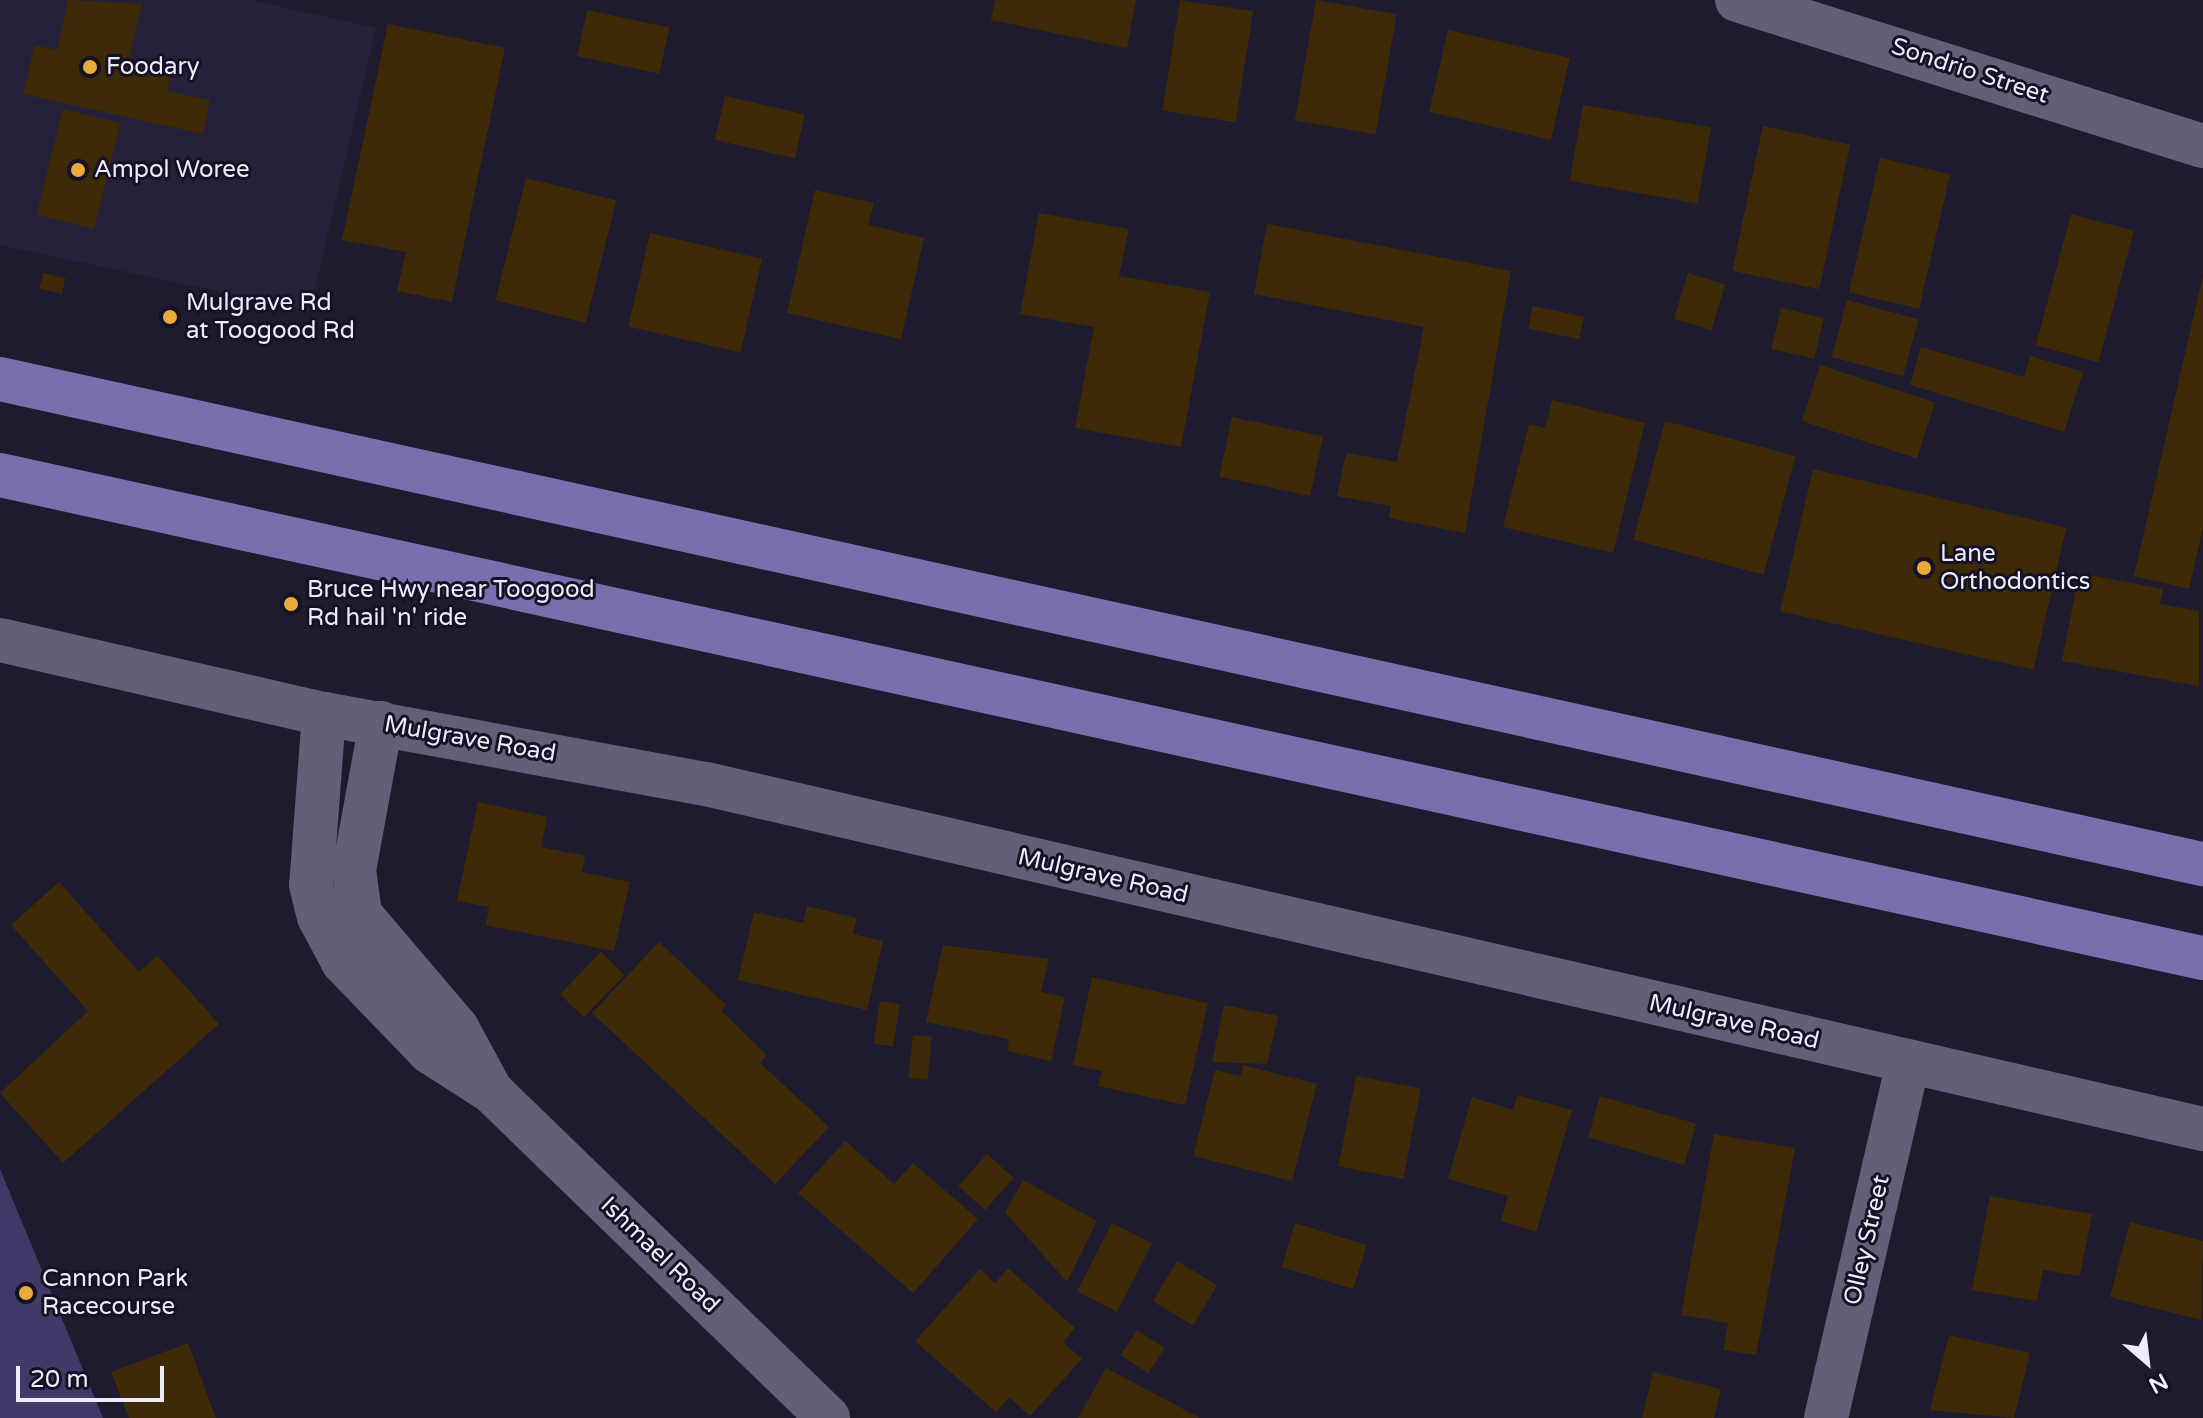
<!DOCTYPE html>
<style>
body{margin:0}
#map{position:relative;width:2203px;height:1418px;overflow:hidden;background:#1e1b2f;font-family:"Varela Round",sans-serif}
div>[style]{position:absolute}
.built>*{inset:0;background:#25213b}
.green>*{inset:0;background:#413968}
.building>*{inset:0;background:#3e2a06;transform-origin:0 0}
.minor>*{height:44px;margin:-22px;padding:0 22px;transform-origin:22px;border-radius:22px;background:#625f78}
.primary>*{height:44px;margin:-22px;padding:0 22px;transform-origin:22px;border-radius:22px;background:#796fae}
.dots>*{width:22px;height:22px;translate:-50% -50%;box-sizing:border-box;border:4px solid #151225;border-radius:50%}
span{translate:-50% -50%;white-space:nowrap;text-align:center;line-height:1.15;-webkit-text-stroke:6px #151225;paint-order:stroke}
.poi-label{font-size:24px;color:#edecfa}
.left{translate:0 -50%;text-align:left}
.street-label{font-size:24px;color:#edecfa}
.north{position:absolute;left:2107px;top:1322px;width:80px;height:80px;-webkit-text-stroke:6px #151225;paint-order:stroke;rotate:152deg;font-size:22px;font-weight:700;line-height:32px;text-align:center;color:#edecfa}
.north::after{content:'';display:block;margin:auto;width:28px;height:36px;background:#edecfa;clip-path:polygon(50% 0,100% 100%,50% 72%,0 100%)}
.scale{position:absolute;left:16px;top:1366px;width:148px;height:36px;box-sizing:border-box;border:4px solid #edecfa;border-top:0;padding-left:10px;font-size:24px;line-height:28px;white-space:nowrap;color:#edecfa;-webkit-text-stroke:6px #151225;paint-order:stroke}
</style>
<div id="map">
<div class="built">
<i style="clip-path:polygon(0 0,251px 0,376px 28px,310px 311px,0 245px)"></i>
</div>
<div class="green">
<i style="clip-path:polygon(0 1169px,103px 1418px,0 1418px)"></i>
</div>
<div class="building">
<i style="clip-path:polygon(68px 0,142px 4px,128px 63px,171px 72px,167px 91px,210px 100px,203px 134px,23px 94px,35px 45px,57px 50px)"></i>
<i style="clip-path:polygon(995px 0,1136px 0,1127px 48px,991px 20px)"></i>
<i style="left:1180px;top:0;width:74px;height:112px;rotate:9deg"></i>
<i style="left:1316px;top:0;width:82px;height:122px;rotate:10deg"></i>
<i style="left:587px;top:10px;width:84px;height:47px;rotate:12deg"></i>
<i style="clip-path:polygon(388px 24px,505px 48px,452px 302px,397px 291px,406px 252px,342px 240px)"></i>
<i style="left:1448px;top:30px;width:125px;height:84px;rotate:13deg"></i>
<i style="left:725px;top:96px;width:82px;height:45px;rotate:13deg"></i>
<i style="left:1583px;top:105px;width:130px;height:77px;rotate:10deg"></i>
<i style="left:63px;top:109px;width:59px;height:109px;rotate:14deg"></i>
<i style="left:1763px;top:126px;width:89px;height:148px;rotate:12deg"></i>
<i style="left:1880px;top:158px;width:72px;height:138px;rotate:13deg"></i>
<i style="left:526px;top:178px;width:93px;height:126px;rotate:14deg"></i>
<i style="clip-path:polygon(815px 190px,874px 203px,868px 225px,924px 238px,901px 339px,787px 313px)"></i>
<i style="clip-path:polygon(1039px 213px,1129px 229px,1119px 276px,1210px 292px,1181px 447px,1075px 428px,1094px 327px,1020px 314px)"></i>
<i style="left:2071px;top:214px;width:65px;height:136px;rotate:15deg"></i>
<i style="clip-path:polygon(1267px 224px,1511px 271px,1465px 533px,1389px 518px,1391px 506px,1337px 496px,1346px 453px,1397px 462px,1424px 327px,1254px 294px)"></i>
<i style="left:650px;top:233px;width:115px;height:96px;rotate:13deg"></i>
<i style="left:43px;top:273px;width:23px;height:16px;rotate:13deg"></i>
<i style="left:1688px;top:273px;width:39px;height:48px;rotate:17deg"></i>
<i style="clip-path:polygon(2203px 275px,2203px 528px,2189px 589px,2134px 576px)"></i>
<i style="left:1847px;top:300px;width:74px;height:59px;rotate:15deg"></i>
<i style="left:1533px;top:306px;width:52px;height:23px;rotate:12deg"></i>
<i style="left:1781px;top:308px;width:44px;height:42px;rotate:13deg"></i>
<i style="clip-path:polygon(1921px 347px,2024px 377px,2030px 356px,2083px 372px,2064px 432px,1910px 385px)"></i>
<i style="left:1820px;top:365px;width:121px;height:59px;rotate:18deg"></i>
<i style="clip-path:polygon(1552px 400px,1645px 423px,1613px 553px,1503px 527px,1529px 424px,1545px 428px)"></i>
<i style="left:1232px;top:417px;width:93px;height:61px;rotate:12deg"></i>
<i style="left:1665px;top:421px;width:135px;height:123px;rotate:15deg"></i>
<i style="left:1813px;top:469px;width:260px;height:146px;rotate:13deg"></i>
<i style="clip-path:polygon(2079px 573px,2163px 589px,2160px 604px,2199px 611px,2199px 686px,2062px 661px)"></i>
<i style="clip-path:polygon(478px 802px,547px 817px,541px 847px,585px 856px,582px 872px,630px 882px,614px 951px,486px 925px,489px 907px,457px 901px)"></i>
<i style="clip-path:polygon(59px 882px,139px 972px,157px 955px,219px 1024px,63px 1163px,0 1093px,88px 1011px,11px 925px)"></i>
<i style="clip-path:polygon(807px 906px,857px 918px,853px 934px,883px 941px,867px 1010px,738px 980px,754px 912px,803px 923px)"></i>
<i style="clip-path:polygon(659px 942px,726px 1005px,721px 1011px,767px 1055px,760px 1063px,829px 1127px,775px 1184px,592px 1013px)"></i>
<i style="clip-path:polygon(943px 945px,1049px 959px,1041px 992px,1065px 997px,1051px 1061px,1007px 1051px,1009px 1039px,926px 1022px)"></i>
<i style="left:601px;top:952px;width:33px;height:59px;rotate:44deg"></i>
<i style="clip-path:polygon(1092px 977px,1208px 1003px,1185px 1105px,1098px 1086px,1102px 1071px,1073px 1065px)"></i>
<i style="left:880px;top:1001px;width:20px;height:43px;rotate:9deg"></i>
<i style="clip-path:polygon(1224px 1005px,1278px 1016px,1267px 1064px,1212px 1062px)"></i>
<i style="left:913px;top:1035px;width:19px;height:43px;rotate:6deg"></i>
<i style="clip-path:polygon(1243px 1065px,1317px 1084px,1292px 1181px,1193px 1156px,1215px 1070px,1241px 1076px)"></i>
<i style="left:1356px;top:1076px;width:66px;height:92px;rotate:11deg"></i>
<i style="clip-path:polygon(1517px 1095px,1572px 1110px,1536px 1232px,1501px 1221px,1508px 1196px,1448px 1179px,1472px 1097px,1513px 1110px)"></i>
<i style="left:1600px;top:1096px;width:100px;height:43px;rotate:16deg"></i>
<i style="clip-path:polygon(1714px 1134px,1795px 1148px,1756px 1355px,1723px 1350px,1728px 1323px,1681px 1315px)"></i>
<i style="clip-path:polygon(845px 1141px,894px 1184px,913px 1163px,978px 1219px,913px 1293px,798px 1193px)"></i>
<i style="left:987px;top:1154px;width:36px;height:43px;rotate:42deg"></i>
<i style="clip-path:polygon(1023px 1180px,1097px 1221px,1067px 1282px,1005px 1212px)"></i>
<i style="clip-path:polygon(1990px 1196px,2092px 1214px,2080px 1276px,2043px 1270px,2037px 1301px,1972px 1290px)"></i>
<i style="clip-path:polygon(2130px 1222px,2203px 1241px,2201px 1320px,2110px 1297px)"></i>
<i style="left:1112px;top:1223px;width:45px;height:77px;rotate:27deg"></i>
<i style="left:1295px;top:1223px;width:75px;height:46px;rotate:17deg"></i>
<i style="left:1177px;top:1261px;width:47px;height:47px;rotate:31deg"></i>
<i style="clip-path:polygon(1008px 1268px,1075px 1328px,1063px 1342px,1082px 1359px,1030px 1416px,1009px 1397px,996px 1412px,915px 1341px,980px 1269px,995px 1283px)"></i>
<i style="left:1137px;top:1330px;width:33px;height:30px;rotate:33deg"></i>
<i style="clip-path:polygon(1949px 1335px,2030px 1353px,2014px 1418px,1930px 1410px)"></i>
<i style="clip-path:polygon(188px 1343px,216px 1418px,129px 1418px,111px 1372px)"></i>
<i style="clip-path:polygon(1106px 1368px,1200px 1418px,1078px 1418px)"></i>
<i style="clip-path:polygon(1653px 1372px,1721px 1389px,1714px 1418px,1642px 1418px)"></i>
</div>
<div class="minor">
<i style="left:1737px;top:0;width:488px;rotate:17.4deg"></i>
<i style="left:0;top:640px;width:332px;rotate:12.9deg"></i>
<i style="left:324px;top:714px;width:388px;rotate:10.4deg"></i>
<i style="left:706px;top:784px;width:1536px;rotate:12.98deg"></i>
<i style="left:324px;top:714px;width:171px;rotate:94.3deg"></i>
<i style="left:311px;top:885px;width:33px;rotate:76deg"></i>
<i style="left:319px;top:917px;width:51px;rotate:61.9deg"></i>
<i style="left:343px;top:962px;width:125px;rotate:46deg"></i>
<i style="left:430px;top:1052px;width:74px;rotate:32.8deg"></i>
<i style="left:492px;top:1092px;width:468px;rotate:44.1deg"></i>
<i style="left:381px;top:723px;width:149px;rotate:100.4deg"></i>
<i style="left:354px;top:870px;width:44px;rotate:82.2deg"></i>
<i style="left:360px;top:914px;width:150px;rotate:49.6deg"></i>
<i style="left:457px;top:1028px;width:67px;rotate:61.5deg"></i>
<i style="left:1826px;top:1418px;width:364px;rotate:-77deg"></i>
</div>
<div class="primary">
<i style="left:0;top:379px;width:2256px;rotate:12.42deg"></i>
<i style="left:0;top:475px;width:2255px;rotate:12.37deg"></i>
</div>
<div class="dots">
<i style="left:90px;top:67px;background:#eaaa39"></i>
<i style="left:78px;top:170px;background:#eaaa39"></i>
<i style="left:170px;top:317px;background:#eaaa39"></i>
<i style="left:1924px;top:568px;background:#eaaa39"></i>
<i style="left:291px;top:604px;background:#eaaa39"></i>
<i style="left:26px;top:1293px;background:#eaaa39"></i>
</div>
<div class="poi-label">
<span class="left" style="left:106px;top:67px">Foodary</span>
<span class="left" style="left:94px;top:170px">Ampol Woree</span>
<span class="left" style="left:186px;top:317px">Mulgrave Rd<br>at Toogood Rd</span>
<span class="left" style="left:1940px;top:568px">Lane<br>Orthodontics</span>
<span class="left" style="left:307px;top:604px">Bruce Hwy near Toogood<br>Rd hail 'n' ride</span>
<span class="left" style="left:42px;top:1293px">Cannon Park<br>Racecourse</span>
</div>
<div class="street-label">
<span style="left:1970px;top:71px;rotate:18deg">Sondrio Street</span>
<span style="left:470px;top:739px;rotate:10deg">Mulgrave Road</span>
<span style="left:1103px;top:876px;rotate:13deg">Mulgrave Road</span>
<span style="left:1734px;top:1022px;rotate:13deg">Mulgrave Road</span>
<span style="left:1867px;top:1240px;rotate:-77deg">Olley Street</span>
<span style="left:660px;top:1255px;rotate:44deg">Ishmael Road</span>
</div>
<div class="north">N</div>
<div class="scale">20 m</div>
</div>
